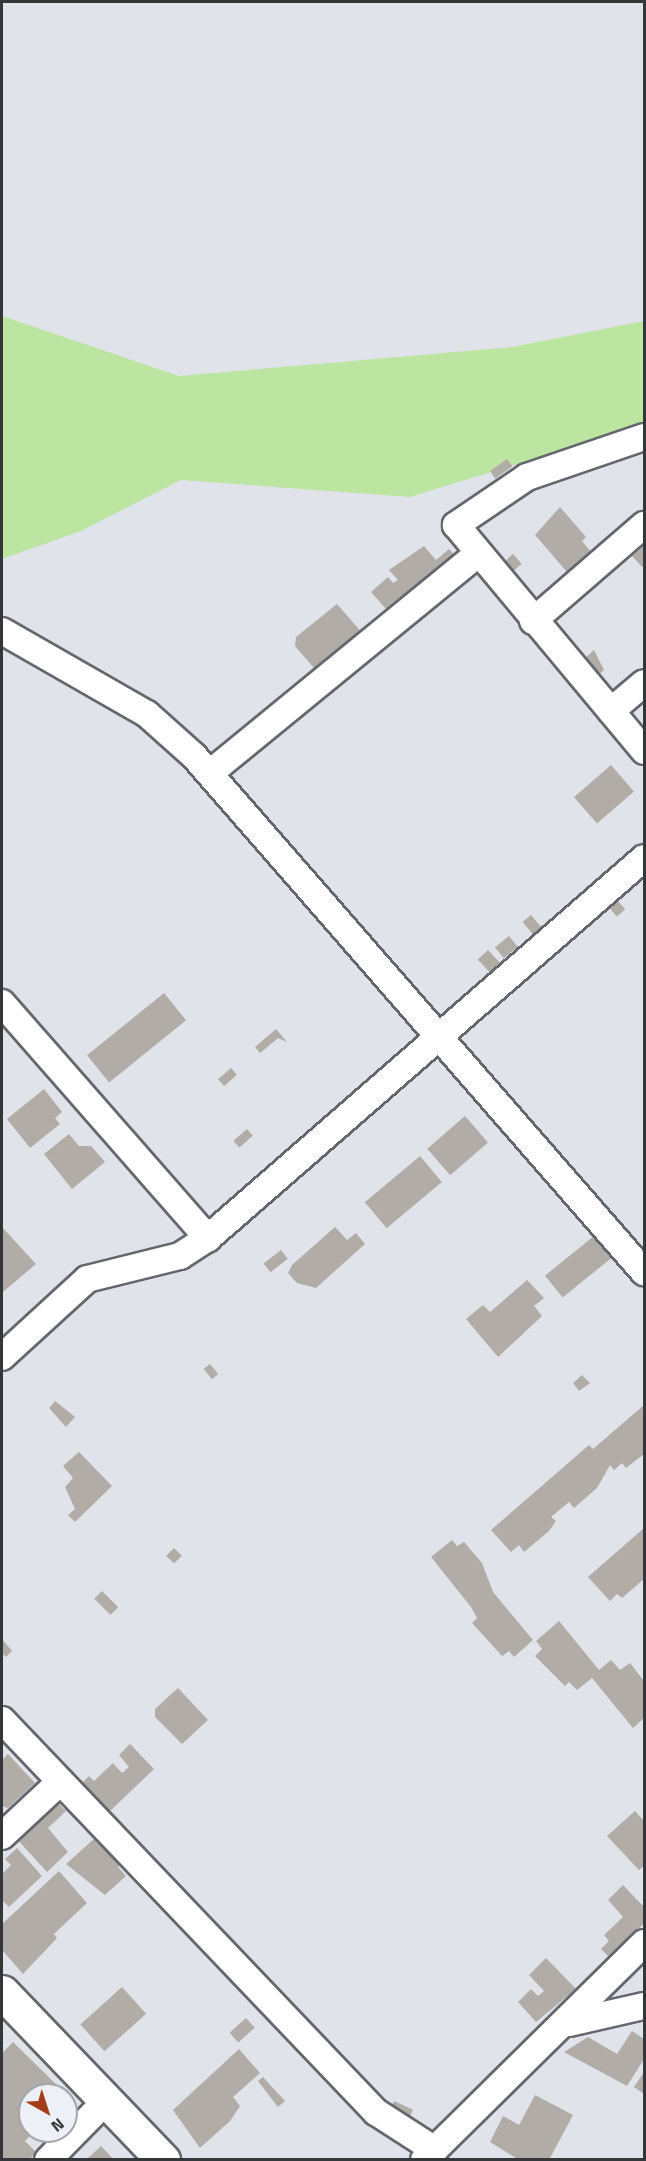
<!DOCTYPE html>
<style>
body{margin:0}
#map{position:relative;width:646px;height:2161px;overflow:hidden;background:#e1e3eb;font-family:"Titillium Web",sans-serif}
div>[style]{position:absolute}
.green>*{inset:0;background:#bce5a1}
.building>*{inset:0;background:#b1aca6;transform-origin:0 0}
.roads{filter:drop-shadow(2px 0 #64676d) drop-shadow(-2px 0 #64676d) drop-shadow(0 2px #64676d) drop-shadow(0 -2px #64676d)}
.street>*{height:26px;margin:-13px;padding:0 13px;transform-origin:13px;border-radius:13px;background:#fff}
.secondary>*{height:33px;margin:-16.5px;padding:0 16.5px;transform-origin:16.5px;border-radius:16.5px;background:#fff}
span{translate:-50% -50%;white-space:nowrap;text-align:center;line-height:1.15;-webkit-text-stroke:6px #eef0f8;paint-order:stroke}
.frame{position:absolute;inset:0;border:3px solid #353639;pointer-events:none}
.north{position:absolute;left:18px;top:2083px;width:60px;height:60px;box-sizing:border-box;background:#eef0f8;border:2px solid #a4a6ac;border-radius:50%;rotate:141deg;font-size:16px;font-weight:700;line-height:24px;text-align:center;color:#353639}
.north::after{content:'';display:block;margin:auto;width:21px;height:27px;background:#a53e18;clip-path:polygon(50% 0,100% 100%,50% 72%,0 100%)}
</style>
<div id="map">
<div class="green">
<i style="clip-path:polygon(2px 316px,179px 376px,512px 347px,644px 321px,644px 425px,410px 497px,181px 480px,81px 531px,2px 559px)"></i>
</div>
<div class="building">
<i style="left:507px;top:459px;width:9px;height:21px;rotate:54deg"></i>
<i style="clip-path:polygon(560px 507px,586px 537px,582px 541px,591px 552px,567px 572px,535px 535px)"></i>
<i style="clip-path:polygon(424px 546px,436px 560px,449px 549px,456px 557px,424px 579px,427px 583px,399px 608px,394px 602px,386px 609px,371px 592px,388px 577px,393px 583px,398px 580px,389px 570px)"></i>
<i style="clip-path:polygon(643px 547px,644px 565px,642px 567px,632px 556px)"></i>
<i style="left:513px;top:554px;width:13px;height:17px;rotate:48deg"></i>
<i style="clip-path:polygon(337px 604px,363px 634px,314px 668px,295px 646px,296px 637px)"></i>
<i style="clip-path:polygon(594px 650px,604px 670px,597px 676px,583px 660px)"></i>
<i style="left:611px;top:765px;width:35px;height:49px;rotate:49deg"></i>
<i style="left:618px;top:901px;width:11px;height:11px;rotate:49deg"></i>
<i style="left:531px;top:915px;width:17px;height:11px;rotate:50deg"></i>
<i style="left:509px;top:936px;width:14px;height:18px;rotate:51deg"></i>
<i style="left:488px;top:950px;width:18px;height:14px;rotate:47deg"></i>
<i style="left:164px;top:993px;width:35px;height:99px;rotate:51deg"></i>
<i style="clip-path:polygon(276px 1029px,287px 1042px,278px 1038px,260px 1053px,255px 1047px)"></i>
<i style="left:231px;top:1068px;width:9px;height:17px;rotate:49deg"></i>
<i style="clip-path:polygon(44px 1089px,62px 1112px,55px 1118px,60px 1124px,30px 1148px,7px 1119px)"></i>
<i style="left:465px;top:1116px;width:35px;height:50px;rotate:49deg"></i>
<i style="left:247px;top:1129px;width:9px;height:18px;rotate:49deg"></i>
<i style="clip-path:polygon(69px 1134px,79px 1146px,91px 1146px,105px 1162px,72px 1189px,44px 1154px)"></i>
<i style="left:420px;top:1156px;width:34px;height:72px;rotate:50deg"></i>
<i style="clip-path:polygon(2px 1227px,36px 1264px,3px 1292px,2px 1290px)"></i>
<i style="clip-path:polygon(335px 1227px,347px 1240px,356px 1233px,365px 1244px,316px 1288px,297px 1283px,288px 1273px,292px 1265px)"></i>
<i style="left:594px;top:1236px;width:28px;height:63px;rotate:51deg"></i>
<i style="left:281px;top:1250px;width:11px;height:22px;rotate:52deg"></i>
<i style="clip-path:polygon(527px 1280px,544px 1298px,534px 1306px,542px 1316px,498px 1357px,466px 1319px,483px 1305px,490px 1312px)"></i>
<i style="left:210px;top:1364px;width:13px;height:8px;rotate:51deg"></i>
<i style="clip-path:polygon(582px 1375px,590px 1383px,579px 1391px,573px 1383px)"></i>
<i style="clip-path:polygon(55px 1401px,75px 1417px,66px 1427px,49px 1408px)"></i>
<i style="clip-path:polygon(644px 1405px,644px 1454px,626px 1468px,622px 1463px,614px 1470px,610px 1465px,597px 1488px,574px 1508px,569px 1502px,551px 1517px,556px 1521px,549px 1531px,524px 1552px,519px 1545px,511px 1552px,491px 1530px,589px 1445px,593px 1449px)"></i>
<i style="clip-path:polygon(79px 1452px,112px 1486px,75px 1522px,68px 1515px,75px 1509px,65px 1487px,73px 1478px,63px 1466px)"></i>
<i style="clip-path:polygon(644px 1528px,644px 1579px,622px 1598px,617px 1594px,610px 1601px,588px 1577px)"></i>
<i style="clip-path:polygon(452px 1540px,457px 1546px,464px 1542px,482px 1563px,493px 1592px,533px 1640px,514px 1657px,509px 1651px,502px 1656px,472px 1623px,477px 1618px,471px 1607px,431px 1557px)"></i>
<i style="left:174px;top:1548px;width:11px;height:11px;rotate:45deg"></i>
<i style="left:102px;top:1591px;width:23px;height:11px;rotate:45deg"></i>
<i style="clip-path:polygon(559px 1621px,599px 1670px,611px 1660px,620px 1670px,630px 1663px,644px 1681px,644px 1718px,633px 1728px,592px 1678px,577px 1690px,569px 1682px,565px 1686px,535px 1656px,542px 1649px,536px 1641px)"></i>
<i style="clip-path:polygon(2px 1639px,12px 1651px,6px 1657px,2px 1653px)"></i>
<i style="clip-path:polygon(178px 1688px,208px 1720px,182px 1744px,155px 1717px,155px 1709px)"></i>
<i style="clip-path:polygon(130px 1744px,154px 1769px,109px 1812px,81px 1784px,89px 1776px,94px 1781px,113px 1763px,122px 1773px,129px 1767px,119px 1755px)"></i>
<i style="clip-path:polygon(8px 1754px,35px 1783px,8px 1808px,2px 1806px,2px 1760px)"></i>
<i style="clip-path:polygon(55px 1800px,66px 1811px,48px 1828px,68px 1852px,47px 1872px,15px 1837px)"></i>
<i style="clip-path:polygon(635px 1811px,644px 1821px,644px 1866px,639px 1870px,607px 1836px)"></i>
<i style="clip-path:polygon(96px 1837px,123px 1863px,118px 1867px,126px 1876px,105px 1895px,66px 1864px)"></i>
<i style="clip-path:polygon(17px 1848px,42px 1876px,9px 1907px,2px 1900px,2px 1874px,11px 1865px,5px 1859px)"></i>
<i style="clip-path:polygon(59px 1871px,87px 1903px,54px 1934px,57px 1938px,23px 1974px,2px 1950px,2px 1924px)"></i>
<i style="clip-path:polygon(623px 1885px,644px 1907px,644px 1923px,611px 1959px,601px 1949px,609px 1941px,604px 1935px,623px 1917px,608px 1900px)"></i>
<i style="clip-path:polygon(546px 1958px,576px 1989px,536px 2022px,518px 2002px,531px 1989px,538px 1996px,544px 1991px,529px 1975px)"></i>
<i style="left:122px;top:1987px;width:36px;height:56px;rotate:48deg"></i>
<i style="left:246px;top:2018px;width:13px;height:22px;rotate:48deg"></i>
<i style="clip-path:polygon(632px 2031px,644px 2039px,644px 2059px,627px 2086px,564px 2052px,588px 2037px,617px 2054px)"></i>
<i style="clip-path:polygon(13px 2042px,70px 2098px,30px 2095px,30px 2131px,35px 2131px,25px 2141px,36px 2152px,29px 2160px,2px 2160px,2px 2053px)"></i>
<i style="clip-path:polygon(239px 2049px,260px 2073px,233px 2097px,240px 2106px,230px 2121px,200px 2148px,173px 2110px)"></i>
<i style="clip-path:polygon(644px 2072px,644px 2094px,634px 2087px)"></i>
<i style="clip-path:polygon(263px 2077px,285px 2101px,278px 2107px,258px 2081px)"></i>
<i style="clip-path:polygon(535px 2095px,573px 2115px,549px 2160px,519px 2160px,490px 2142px,503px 2116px,519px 2125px)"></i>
<i style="left:394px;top:2101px;width:21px;height:9px;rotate:25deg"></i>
<i style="clip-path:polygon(101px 2146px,114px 2160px,86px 2160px)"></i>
</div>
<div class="roads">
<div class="street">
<i style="left:644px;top:437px;width:124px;rotate:161.1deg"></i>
<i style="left:527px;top:477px;width:86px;rotate:145.9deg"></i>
<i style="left:456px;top:525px;width:294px;rotate:50.2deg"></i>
<i style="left:533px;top:621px;width:147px;rotate:-40.9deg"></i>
<i style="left:2px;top:631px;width:167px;rotate:29.8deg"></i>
<i style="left:147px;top:714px;width:63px;rotate:41.8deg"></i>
<i style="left:194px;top:756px;width:685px;rotate:48.91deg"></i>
<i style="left:611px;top:711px;width:43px;rotate:-40.3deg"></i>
<i style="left:210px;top:773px;width:344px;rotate:-39.3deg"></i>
<i style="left:2px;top:1003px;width:313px;rotate:48.8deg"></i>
<i style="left:2px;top:1357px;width:115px;rotate:-42.5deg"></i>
<i style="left:87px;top:1279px;width:96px;rotate:-13.9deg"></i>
<i style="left:180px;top:1256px;width:33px;rotate:-33deg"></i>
<i style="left:208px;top:1238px;width:578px;rotate:-41.07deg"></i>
<i style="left:2px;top:1720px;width:542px;rotate:46.35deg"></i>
<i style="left:376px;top:2112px;width:70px;rotate:32.8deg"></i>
<i style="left:2px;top:1836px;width:79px;rotate:-43deg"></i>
<i style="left:569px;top:2023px;width:77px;rotate:-12.8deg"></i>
<i style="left:48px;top:2160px;width:80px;rotate:-45.5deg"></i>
<i style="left:424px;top:2160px;width:309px;rotate:-44.6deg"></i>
</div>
<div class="secondary">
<i style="left:2px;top:1992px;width:233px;rotate:46.2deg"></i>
</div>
</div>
<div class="frame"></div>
<div class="north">N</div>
</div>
